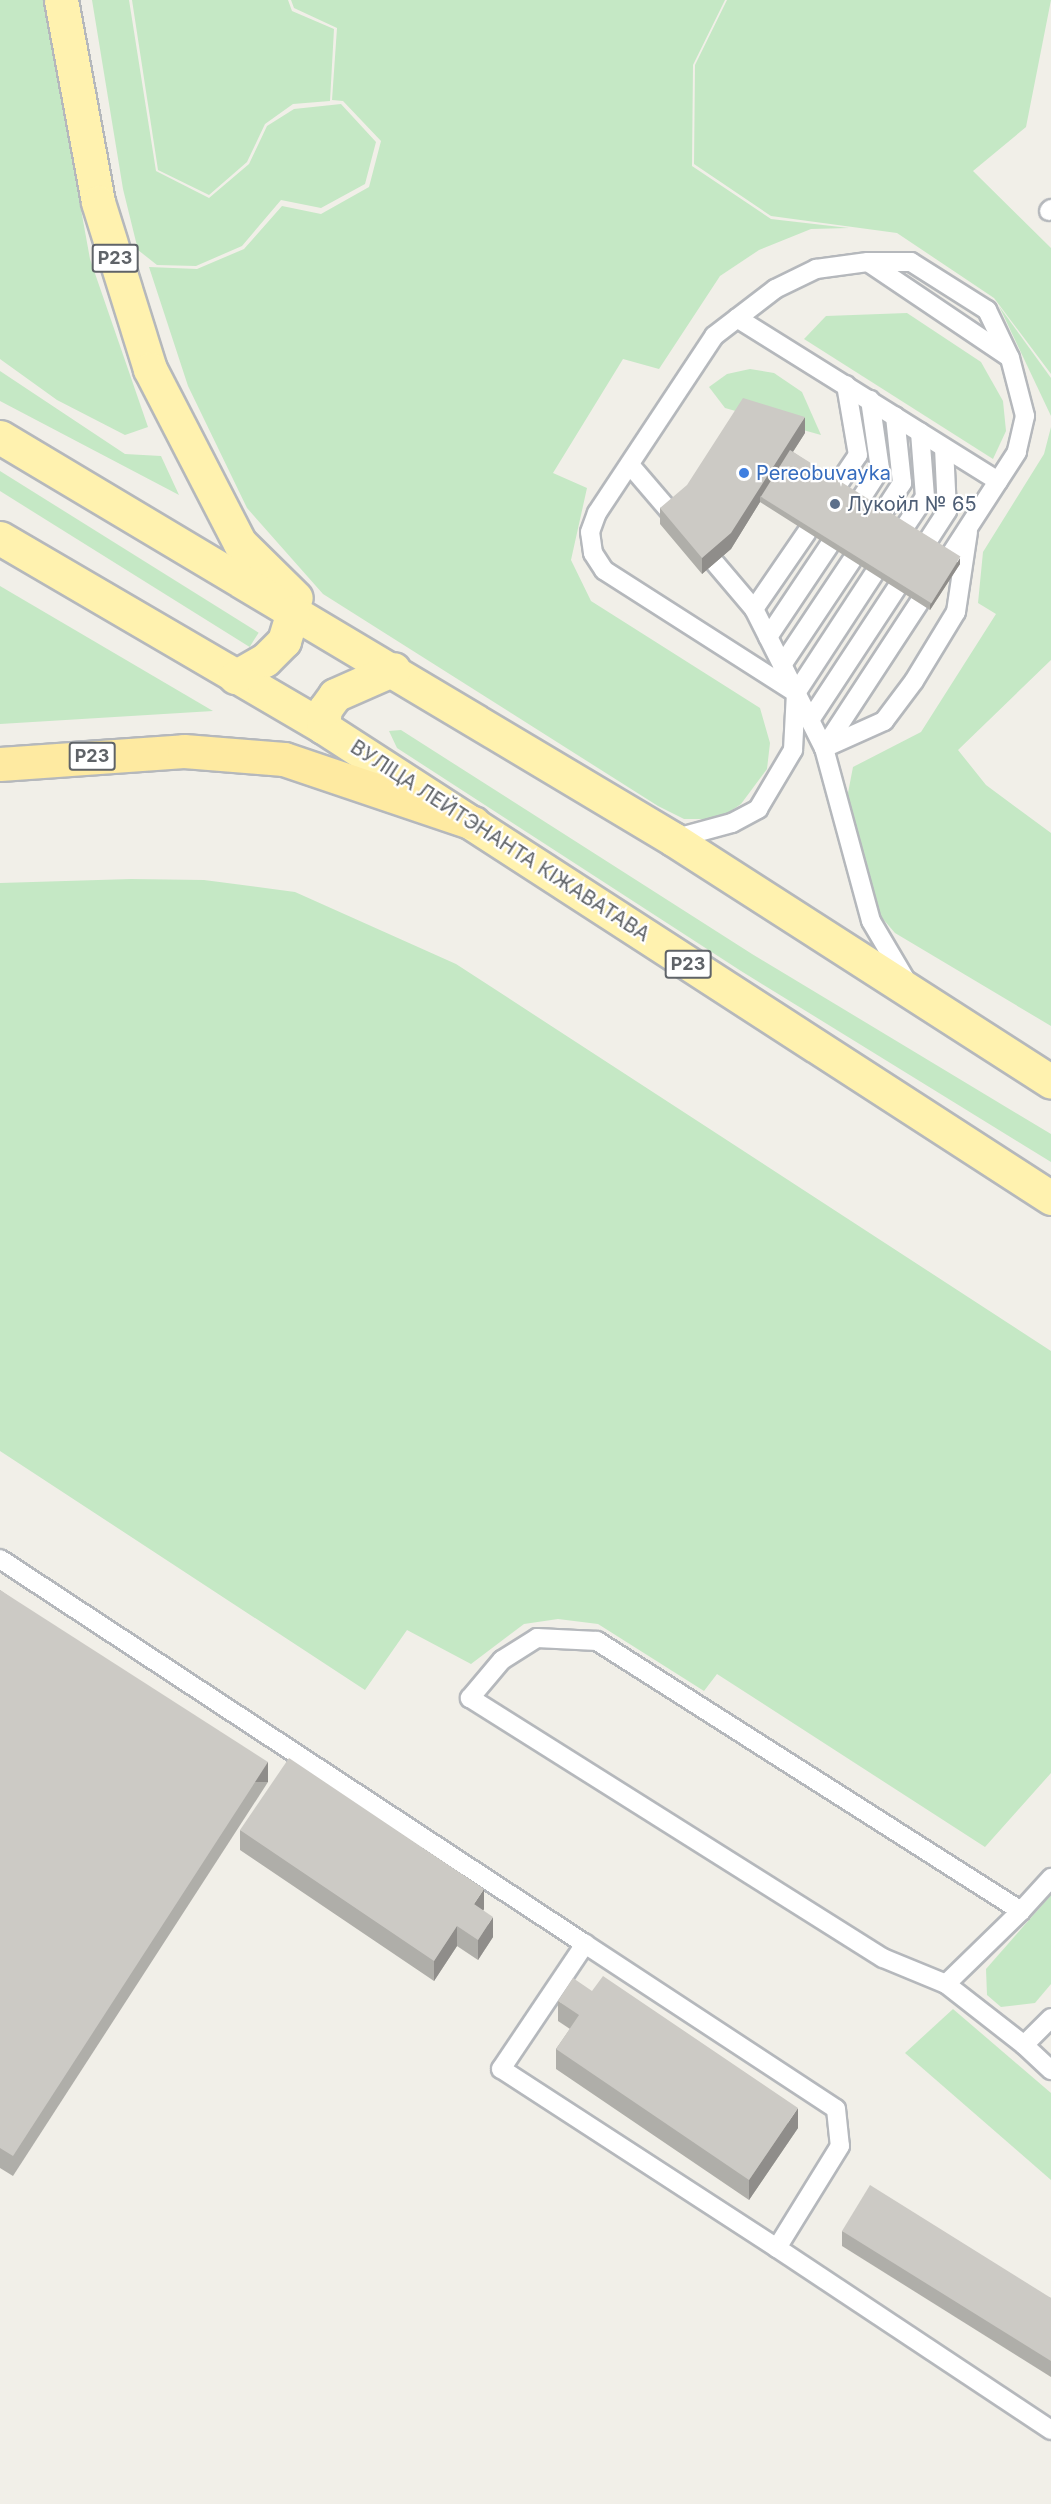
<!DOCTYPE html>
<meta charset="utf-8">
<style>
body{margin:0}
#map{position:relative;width:1051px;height:2504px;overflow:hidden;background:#f1efe8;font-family:Inter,sans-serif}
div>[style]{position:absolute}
.green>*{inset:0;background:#c5e8c5;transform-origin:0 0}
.roads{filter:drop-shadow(2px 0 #b5b8bc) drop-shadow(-2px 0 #b5b8bc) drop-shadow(0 2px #b5b8bc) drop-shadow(0 -2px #b5b8bc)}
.service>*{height:18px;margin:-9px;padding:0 9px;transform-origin:9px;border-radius:9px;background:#fff}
.primary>*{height:33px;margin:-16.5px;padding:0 16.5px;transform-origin:16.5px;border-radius:16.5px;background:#fff2af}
.trunk>*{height:33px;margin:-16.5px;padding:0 16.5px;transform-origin:16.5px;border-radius:16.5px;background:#feeaa1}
.wall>*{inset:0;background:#afaea9}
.shaded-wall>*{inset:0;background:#8f8d8a;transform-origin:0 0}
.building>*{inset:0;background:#cccac5;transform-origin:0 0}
.dots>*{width:16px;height:16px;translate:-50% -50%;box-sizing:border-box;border:3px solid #fff;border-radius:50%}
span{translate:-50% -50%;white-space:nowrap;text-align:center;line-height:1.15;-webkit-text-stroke:4.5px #fff;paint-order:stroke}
.shield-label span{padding:2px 4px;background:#fff;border:2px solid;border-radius:4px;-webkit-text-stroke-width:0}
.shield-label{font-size:18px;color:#5f6368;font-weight:700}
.shop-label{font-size:20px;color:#366cbe}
.left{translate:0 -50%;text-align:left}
.service-label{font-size:20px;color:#4e5e75}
.street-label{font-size:20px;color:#5f6368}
</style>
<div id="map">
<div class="green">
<i style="clip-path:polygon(0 0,43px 0,90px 259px,148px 427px,125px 435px,57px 400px,0 359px)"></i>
<i style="clip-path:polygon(92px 0,129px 0,156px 171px,209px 198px,249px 164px,267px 126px,294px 109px,341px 104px,376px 142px,365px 184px,321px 208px,281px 200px,242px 246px,196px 266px,157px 265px,138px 250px,123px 189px)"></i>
<i style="clip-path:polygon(132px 0,288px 0,292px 11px,334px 29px,330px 101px,293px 104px,265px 124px,247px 162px,209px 195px,158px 170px)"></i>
<i style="clip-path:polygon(291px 0,725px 0,693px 65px,692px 166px,771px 219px,849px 228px,811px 229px,759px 250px,720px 276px,659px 369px,623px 359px,553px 473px,587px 488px,571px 560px,591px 601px,760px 708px,770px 743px,767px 769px,741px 804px,719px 819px,684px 819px,658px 806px,323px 594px,247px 508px,188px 386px,149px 267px,197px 269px,244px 249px,282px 206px,321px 214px,369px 187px,381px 141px,343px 101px,332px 100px,337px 28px,294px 8px)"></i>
<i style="clip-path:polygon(727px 0,1051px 0,1026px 127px,973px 171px,1051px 248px,1051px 374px,994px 298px,897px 233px,771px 216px,694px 164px,695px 65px)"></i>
<i style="clip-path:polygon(999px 306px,1051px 378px,1051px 416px)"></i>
<i style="clip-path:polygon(907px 313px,981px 362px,1003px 401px,1006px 431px,993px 459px,804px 339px,826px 316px)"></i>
<i style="clip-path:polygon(750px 369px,774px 373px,802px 392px,821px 435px,725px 408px,709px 387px,727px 374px)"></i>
<i style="clip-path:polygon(0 371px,125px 454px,161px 456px,179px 495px,0 401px)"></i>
<i style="clip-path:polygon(1051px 427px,1051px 660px,958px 750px,986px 785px,1051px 833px,1051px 1026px,895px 933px,877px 912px,849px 823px,847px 798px,853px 767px,921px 732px,996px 614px,978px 603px,983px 552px,1044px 454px)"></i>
<i style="left:0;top:471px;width:305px;height:17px;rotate:32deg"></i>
<i style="clip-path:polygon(0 586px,213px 711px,0 724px)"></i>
<i style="clip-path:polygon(401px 730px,752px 954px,1051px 1134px,1051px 1162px,741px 971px,397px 748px,389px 731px)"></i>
<i style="clip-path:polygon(131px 879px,204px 880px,295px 892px,456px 964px,1051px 1351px,1051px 1773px,985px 1847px,717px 1674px,704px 1691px,598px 1624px,558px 1619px,524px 1624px,471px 1664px,407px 1630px,365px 1690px,0 1451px,0 883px)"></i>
<i style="clip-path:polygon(1051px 1895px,1051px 1984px,1035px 2003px,1001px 2007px,987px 1995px,986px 1969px)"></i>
<i style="clip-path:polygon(953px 2009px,1051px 2093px,1051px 2180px,905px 2053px)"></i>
</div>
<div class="roads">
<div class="service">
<i style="left:1049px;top:211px;width:3px;rotate:-45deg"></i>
<i style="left:868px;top:262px;width:170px;rotate:34deg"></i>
<i style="left:737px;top:318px;width:308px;rotate:32deg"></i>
<i style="left:630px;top:465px;width:65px;rotate:49.4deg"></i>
<i style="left:837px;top:486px;width:37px;rotate:-56deg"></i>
<i style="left:858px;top:455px;width:71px;rotate:-99.7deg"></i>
<i style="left:860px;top:500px;width:37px;rotate:-57deg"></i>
<i style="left:880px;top:469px;width:70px;rotate:-98.2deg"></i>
<i style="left:882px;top:514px;width:37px;rotate:-57deg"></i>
<i style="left:902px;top:483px;width:67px;rotate:-96deg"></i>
<i style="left:904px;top:528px;width:37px;rotate:-56deg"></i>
<i style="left:925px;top:497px;width:65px;rotate:-94.4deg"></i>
<i style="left:927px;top:542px;width:37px;rotate:-57deg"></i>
<i style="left:947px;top:511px;width:63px;rotate:-92.7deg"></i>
<i style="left:715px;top:563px;width:60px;rotate:49.7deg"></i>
<i style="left:754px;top:609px;width:156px;rotate:63.3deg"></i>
<i style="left:824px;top:748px;width:179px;rotate:74.8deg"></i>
<i style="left:871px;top:921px;width:71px;rotate:59.5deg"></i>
<i style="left:754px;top:609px;width:93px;rotate:-55.5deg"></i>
<i style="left:768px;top:637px;width:110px;rotate:-56.2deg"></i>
<i style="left:782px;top:665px;width:126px;rotate:-56.3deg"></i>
<i style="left:796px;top:693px;width:228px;rotate:-147.4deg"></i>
<i style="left:604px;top:570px;width:20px;rotate:-123deg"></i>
<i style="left:593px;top:553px;width:21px;rotate:-98deg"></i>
<i style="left:590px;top:532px;width:20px;rotate:-70deg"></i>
<i style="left:597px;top:513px;width:212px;rotate:-56.5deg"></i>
<i style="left:714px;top:336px;width:77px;rotate:-37.6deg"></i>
<i style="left:775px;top:289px;width:46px;rotate:-26deg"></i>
<i style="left:816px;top:269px;width:52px;rotate:-7.7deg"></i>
<i style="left:868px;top:262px;width:43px"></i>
<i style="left:911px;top:262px;width:90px;rotate:32.3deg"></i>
<i style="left:987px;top:310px;width:53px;rotate:64.4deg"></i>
<i style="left:1010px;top:358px;width:60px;rotate:75.5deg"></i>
<i style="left:1025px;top:416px;width:37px;rotate:103deg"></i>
<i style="left:1017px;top:452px;width:125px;rotate:122.9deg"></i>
<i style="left:810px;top:720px;width:157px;rotate:-56.7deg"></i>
<i style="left:824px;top:748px;width:66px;rotate:-24.2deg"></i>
<i style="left:884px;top:721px;width:50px;rotate:-53.1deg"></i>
<i style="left:914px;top:681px;width:81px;rotate:-58.7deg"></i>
<i style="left:956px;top:612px;width:81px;rotate:-81.5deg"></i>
<i style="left:824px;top:748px;width:173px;rotate:-56.8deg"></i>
<i style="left:673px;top:839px;width:61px;rotate:-15.2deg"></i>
<i style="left:732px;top:823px;width:30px;rotate:-28deg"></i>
<i style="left:758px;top:809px;width:69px;rotate:-59.3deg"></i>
<i style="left:793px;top:750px;width:57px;rotate:-87deg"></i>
<i style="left:796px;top:693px;width:142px;rotate:-56.8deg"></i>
<i style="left:0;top:1559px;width:700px;rotate:33.35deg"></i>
<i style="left:585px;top:1944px;width:300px;rotate:33.3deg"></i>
<i style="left:836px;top:2109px;width:37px;rotate:84deg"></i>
<i style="left:840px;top:2146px;width:120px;rotate:121.7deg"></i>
<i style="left:777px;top:2248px;width:329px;rotate:-147deg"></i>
<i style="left:501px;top:2069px;width:151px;rotate:-56.1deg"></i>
<i style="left:1021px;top:1911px;width:503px;rotate:-147.51deg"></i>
<i style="left:597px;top:1641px;width:60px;rotate:-177.1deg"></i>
<i style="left:537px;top:1638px;width:41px;rotate:147.8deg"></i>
<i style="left:502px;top:1660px;width:50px;rotate:130.1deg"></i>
<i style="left:470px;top:1698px;width:488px;rotate:32.2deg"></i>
<i style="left:883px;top:1958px;width:68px;rotate:22.4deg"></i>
<i style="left:946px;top:1984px;width:105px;rotate:-44.2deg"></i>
<i style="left:1021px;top:1911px;width:45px;rotate:-47.7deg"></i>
<i style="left:946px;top:1984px;width:99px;rotate:38deg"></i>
<i style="left:1051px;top:2018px;width:38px;rotate:135deg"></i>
<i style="left:1024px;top:2045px;width:37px;rotate:43deg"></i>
<i style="left:777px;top:2248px;width:329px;rotate:33.6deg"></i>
</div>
<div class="primary">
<i style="left:61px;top:0;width:205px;rotate:79.6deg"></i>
<i style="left:98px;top:202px;width:175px;rotate:72.7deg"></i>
<i style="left:150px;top:369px;width:196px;rotate:62.7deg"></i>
<i style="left:240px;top:543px;width:78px;rotate:44.5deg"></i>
<i style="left:0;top:437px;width:784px;rotate:30.85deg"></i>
<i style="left:673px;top:839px;width:449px;rotate:32.7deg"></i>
<i style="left:0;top:538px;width:374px;rotate:30.3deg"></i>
<i style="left:323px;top:727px;width:867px;rotate:32.9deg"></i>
<i style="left:235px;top:677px;width:34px;rotate:-30deg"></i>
<i style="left:265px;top:660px;width:27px;rotate:-45deg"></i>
<i style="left:284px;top:641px;width:30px;rotate:-73deg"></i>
<i style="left:323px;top:727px;width:18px;rotate:-84deg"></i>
<i style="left:325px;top:709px;width:17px;rotate:-54deg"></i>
<i style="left:335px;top:695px;width:64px;rotate:-23.8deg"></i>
</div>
<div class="trunk">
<i style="left:0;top:764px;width:184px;rotate:-4deg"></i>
<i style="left:184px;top:751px;width:100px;rotate:4.6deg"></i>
<i style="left:284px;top:759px;width:200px;rotate:18.7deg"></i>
</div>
</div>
<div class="wall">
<i style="clip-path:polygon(805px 433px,793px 452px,960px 564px,930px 610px,760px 502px,731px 549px,702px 574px,660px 524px,660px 508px)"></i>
<i style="clip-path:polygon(0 1590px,268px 1782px,13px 2176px,0 2168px)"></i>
<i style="clip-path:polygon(240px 1830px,484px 1909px,483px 1911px,493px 1937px,478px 1960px,457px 1946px,434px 1981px,240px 1850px)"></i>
<i style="clip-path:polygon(558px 2001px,798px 2128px,749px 2200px,556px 2069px,556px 2049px,570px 2029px,558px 2021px)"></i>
<i style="clip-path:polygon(842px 2231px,1051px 2298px,1051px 2377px,842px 2246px)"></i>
</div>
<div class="shaded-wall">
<i style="clip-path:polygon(805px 417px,805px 433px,763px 498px,760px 496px,760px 502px,731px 549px,702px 574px,702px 558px)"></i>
<i style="clip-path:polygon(960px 558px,960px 564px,930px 610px,930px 605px)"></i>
<i style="left:268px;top:1762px;width:20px;height:469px;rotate:90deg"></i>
<i style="clip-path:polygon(484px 1889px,484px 1909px,474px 1924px,474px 1904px)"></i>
<i style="clip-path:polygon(493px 1917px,493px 1937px,478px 1960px,478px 1940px)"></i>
<i style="clip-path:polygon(457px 1926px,457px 1946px,434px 1981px,434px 1961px)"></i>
<i style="clip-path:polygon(798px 2108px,798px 2128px,749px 2200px,749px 2180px)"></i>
</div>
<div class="building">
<i style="clip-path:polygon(743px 398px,805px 417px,731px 533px,702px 558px,660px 508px,687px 485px)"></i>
<i style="left:790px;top:450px;width:201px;height:55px;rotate:32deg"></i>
<i style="clip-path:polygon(0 1590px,268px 1762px,13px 2156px,0 2148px)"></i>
<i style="clip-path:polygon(289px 1758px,484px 1889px,474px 1904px,493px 1917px,478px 1940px,457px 1926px,434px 1961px,240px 1830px)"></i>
<i style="clip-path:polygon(603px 1976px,798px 2108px,749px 2180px,556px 2049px,579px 2015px,558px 2001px,573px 1978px,592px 1991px)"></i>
<i style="clip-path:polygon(870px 2185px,1051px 2298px,1051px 2361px,842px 2231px)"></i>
</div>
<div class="dots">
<i style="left:744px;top:473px;background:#3f7fe0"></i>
<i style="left:835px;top:504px;background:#5c6f8a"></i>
</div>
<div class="shield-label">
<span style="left:115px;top:258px">Р23</span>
<span style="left:92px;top:756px">Р23</span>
<span style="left:688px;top:964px">Р23</span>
</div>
<div class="shop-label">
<span class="left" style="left:756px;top:473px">Pereobuvayka</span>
</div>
<div class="service-label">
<span class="left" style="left:847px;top:504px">Лукойл № 65</span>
</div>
<div class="street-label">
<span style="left:500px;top:841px;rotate:33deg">ВУЛІЦА ЛЕЙТЭНАНТА КІЖАВАТАВА</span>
</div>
</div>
